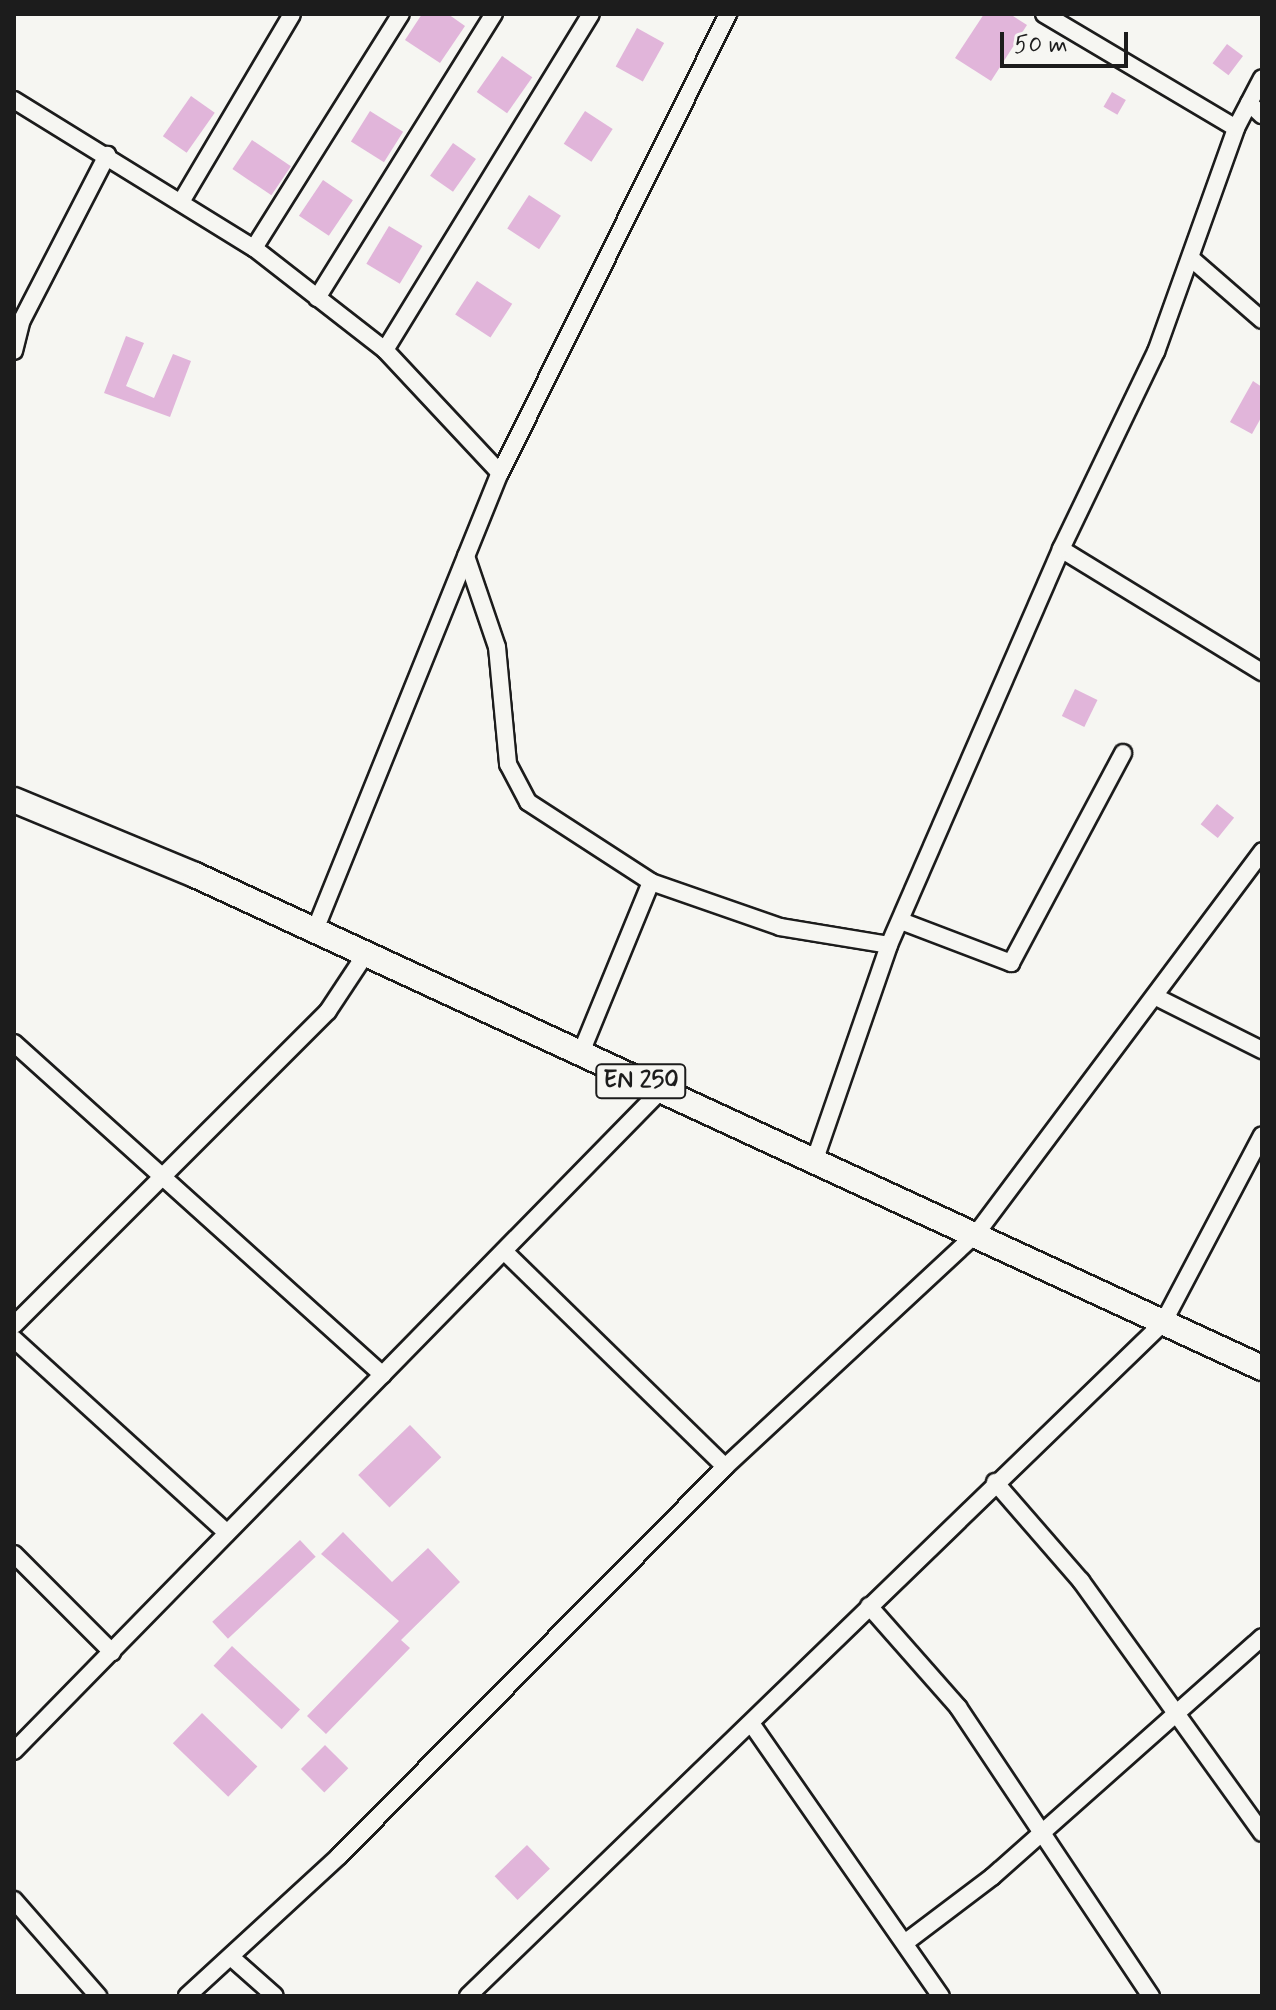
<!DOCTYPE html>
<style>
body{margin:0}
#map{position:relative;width:1276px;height:2010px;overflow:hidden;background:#f6f6f2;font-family:Mynerve,sans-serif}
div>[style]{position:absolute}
.building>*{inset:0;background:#e1b5da;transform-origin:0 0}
.roads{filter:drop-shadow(2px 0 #1c1c1c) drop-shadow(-2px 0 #1c1c1c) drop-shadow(0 2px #1c1c1c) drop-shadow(0 -2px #1c1c1c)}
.minor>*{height:16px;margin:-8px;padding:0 8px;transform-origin:8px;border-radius:8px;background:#f6f6f2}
.primary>*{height:24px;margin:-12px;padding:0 12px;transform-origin:12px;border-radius:12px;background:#f6f6f2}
span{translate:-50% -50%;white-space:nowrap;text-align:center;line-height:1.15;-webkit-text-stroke:8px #f6f6f2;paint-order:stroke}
.shield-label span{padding:2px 6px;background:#f6f6f2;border:2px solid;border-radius:6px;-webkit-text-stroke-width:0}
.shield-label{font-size:24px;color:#1c1c1c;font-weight:700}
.frame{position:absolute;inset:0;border:16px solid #1c1c1c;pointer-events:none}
.scale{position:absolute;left:1000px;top:32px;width:128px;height:36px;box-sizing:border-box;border:4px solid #1c1c1c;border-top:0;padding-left:10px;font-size:24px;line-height:28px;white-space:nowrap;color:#1c1c1c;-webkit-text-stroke:6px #f6f6f2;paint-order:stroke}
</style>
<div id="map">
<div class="building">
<i style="clip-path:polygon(422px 14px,448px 14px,465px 26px,440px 63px,405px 40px)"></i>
<i style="clip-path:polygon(984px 14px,1010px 14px,1027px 25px,991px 81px,955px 58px)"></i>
<i style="left:637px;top:28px;width:31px;height:44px;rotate:29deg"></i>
<i style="left:1227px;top:44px;width:20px;height:24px;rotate:37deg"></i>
<i style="left:502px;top:56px;width:37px;height:44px;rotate:35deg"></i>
<i style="left:1112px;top:92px;width:16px;height:17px;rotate:30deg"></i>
<i style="left:191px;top:96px;width:29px;height:49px;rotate:35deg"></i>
<i style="left:370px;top:111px;width:39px;height:36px;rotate:32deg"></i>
<i style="left:585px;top:111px;width:33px;height:39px;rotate:33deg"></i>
<i style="left:252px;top:140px;width:47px;height:35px;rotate:34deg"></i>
<i style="left:453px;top:143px;width:28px;height:40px;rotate:35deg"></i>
<i style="left:323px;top:180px;width:36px;height:43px;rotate:34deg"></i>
<i style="left:529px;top:195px;width:38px;height:40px;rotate:33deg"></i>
<i style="left:389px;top:226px;width:39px;height:44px;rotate:31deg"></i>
<i style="left:477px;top:281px;width:42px;height:40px;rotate:33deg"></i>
<i style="clip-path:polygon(126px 336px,144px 343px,126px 386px,154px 398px,173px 354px,191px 361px,170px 417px,104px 393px)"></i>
<i style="clip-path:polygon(1253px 381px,1262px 387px,1262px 416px,1252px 434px,1230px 422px)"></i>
<i style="left:1075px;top:689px;width:25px;height:30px;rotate:26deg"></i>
<i style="left:1217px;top:804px;width:22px;height:26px;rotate:39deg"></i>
<i style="left:410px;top:1425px;width:45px;height:72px;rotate:46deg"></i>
<i style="clip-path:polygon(343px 1532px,392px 1582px,428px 1548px,460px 1582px,401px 1640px,410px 1648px,326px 1734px,307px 1716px,399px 1621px,321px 1554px)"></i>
<i style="left:300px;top:1540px;width:23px;height:120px;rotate:47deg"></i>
<i style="left:232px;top:1646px;width:93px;height:27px;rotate:43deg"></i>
<i style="left:202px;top:1713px;width:77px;height:42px;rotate:44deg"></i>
<i style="left:325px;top:1745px;width:33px;height:34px;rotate:45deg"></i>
<i style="left:527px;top:1845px;width:33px;height:45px;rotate:46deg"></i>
</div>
<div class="roads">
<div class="minor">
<i style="left:1044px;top:14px;width:223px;rotate:30.7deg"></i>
<i style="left:14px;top:100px;width:282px;rotate:31.7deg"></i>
<i style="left:254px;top:248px;width:166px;rotate:37.9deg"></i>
<i style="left:385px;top:350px;width:168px;rotate:46.9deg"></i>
<i style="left:1249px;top:103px;width:18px;rotate:43deg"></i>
<i style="left:181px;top:202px;width:218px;rotate:-59.4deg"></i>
<i style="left:254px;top:248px;width:276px;rotate:-57.9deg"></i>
<i style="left:1193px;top:260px;width:91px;rotate:41deg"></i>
<i style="left:317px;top:298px;width:335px;rotate:-58.1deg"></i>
<i style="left:385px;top:350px;width:394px;rotate:-58.5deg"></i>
<i style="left:14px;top:351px;width:32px;rotate:-76deg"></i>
<i style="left:22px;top:320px;width:186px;rotate:-62.7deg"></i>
<i style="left:1061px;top:549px;width:236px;rotate:31.5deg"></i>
<i style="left:466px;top:556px;width:96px;rotate:71.2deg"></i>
<i style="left:497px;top:647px;width:118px;rotate:84.6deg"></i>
<i style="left:508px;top:764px;width:43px;rotate:62.2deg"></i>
<i style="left:528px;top:802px;width:147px;rotate:33deg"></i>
<i style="left:651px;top:882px;width:187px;rotate:112.3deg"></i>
<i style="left:651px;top:882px;width:137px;rotate:19.2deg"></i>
<i style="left:780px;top:927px;width:110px;rotate:9.4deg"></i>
<i style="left:901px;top:921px;width:118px;rotate:20.9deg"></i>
<i style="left:1011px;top:963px;width:238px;rotate:-61.9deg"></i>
<i style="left:315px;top:930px;width:493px;rotate:-68deg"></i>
<i style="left:500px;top:473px;width:513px;rotate:-63.58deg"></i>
<i style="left:1156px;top:997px;width:119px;rotate:26.6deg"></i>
<i style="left:14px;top:1043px;width:496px;rotate:42deg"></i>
<i style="left:815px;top:1159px;width:226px;rotate:-70.9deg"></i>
<i style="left:889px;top:945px;width:432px;rotate:-66.5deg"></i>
<i style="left:1061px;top:549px;width:219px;rotate:-64.3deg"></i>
<i style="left:1156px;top:352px;width:238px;rotate:-70.3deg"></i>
<i style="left:1236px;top:128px;width:56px;rotate:-62.5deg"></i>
<i style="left:504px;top:1251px;width:309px;rotate:44.3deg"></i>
<i style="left:14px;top:1325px;width:444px;rotate:-45deg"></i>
<i style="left:328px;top:1011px;width:67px;rotate:-56.5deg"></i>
<i style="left:14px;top:1339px;width:288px;rotate:42.3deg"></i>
<i style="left:995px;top:1482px;width:131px;rotate:49deg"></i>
<i style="left:1081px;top:1581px;width:310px;rotate:54.3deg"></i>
<i style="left:14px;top:1554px;width:139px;rotate:45deg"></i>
<i style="left:869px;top:1606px;width:135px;rotate:48.6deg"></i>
<i style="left:958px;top:1707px;width:348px;rotate:56.3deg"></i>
<i style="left:753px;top:1726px;width:329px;rotate:55.2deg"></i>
<i style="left:14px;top:1751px;width:926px;rotate:-45.61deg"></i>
<i style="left:14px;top:1900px;width:128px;rotate:48.8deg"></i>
<i style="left:906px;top:1942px;width:108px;rotate:-37.1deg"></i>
<i style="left:992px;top:1877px;width:361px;rotate:-41.6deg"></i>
<i style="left:232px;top:1958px;width:57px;rotate:41.5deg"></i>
<i style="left:187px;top:1996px;width:207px;rotate:-42.6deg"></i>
<i style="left:339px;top:1856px;width:548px;rotate:-45.22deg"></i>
<i style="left:725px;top:1467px;width:342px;rotate:-42.9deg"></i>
<i style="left:976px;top:1234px;width:478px;rotate:-53.2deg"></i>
<i style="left:468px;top:1996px;width:967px;rotate:-44.08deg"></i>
<i style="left:1163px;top:1323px;width:212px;rotate:-62.2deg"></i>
</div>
<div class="primary">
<i style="left:14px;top:800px;width:196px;rotate:22.5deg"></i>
<i style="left:195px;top:875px;width:1175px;rotate:24.8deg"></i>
</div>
</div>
<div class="shield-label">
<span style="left:641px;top:1081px">EN 250</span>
</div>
<div class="frame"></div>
<div class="scale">50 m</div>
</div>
